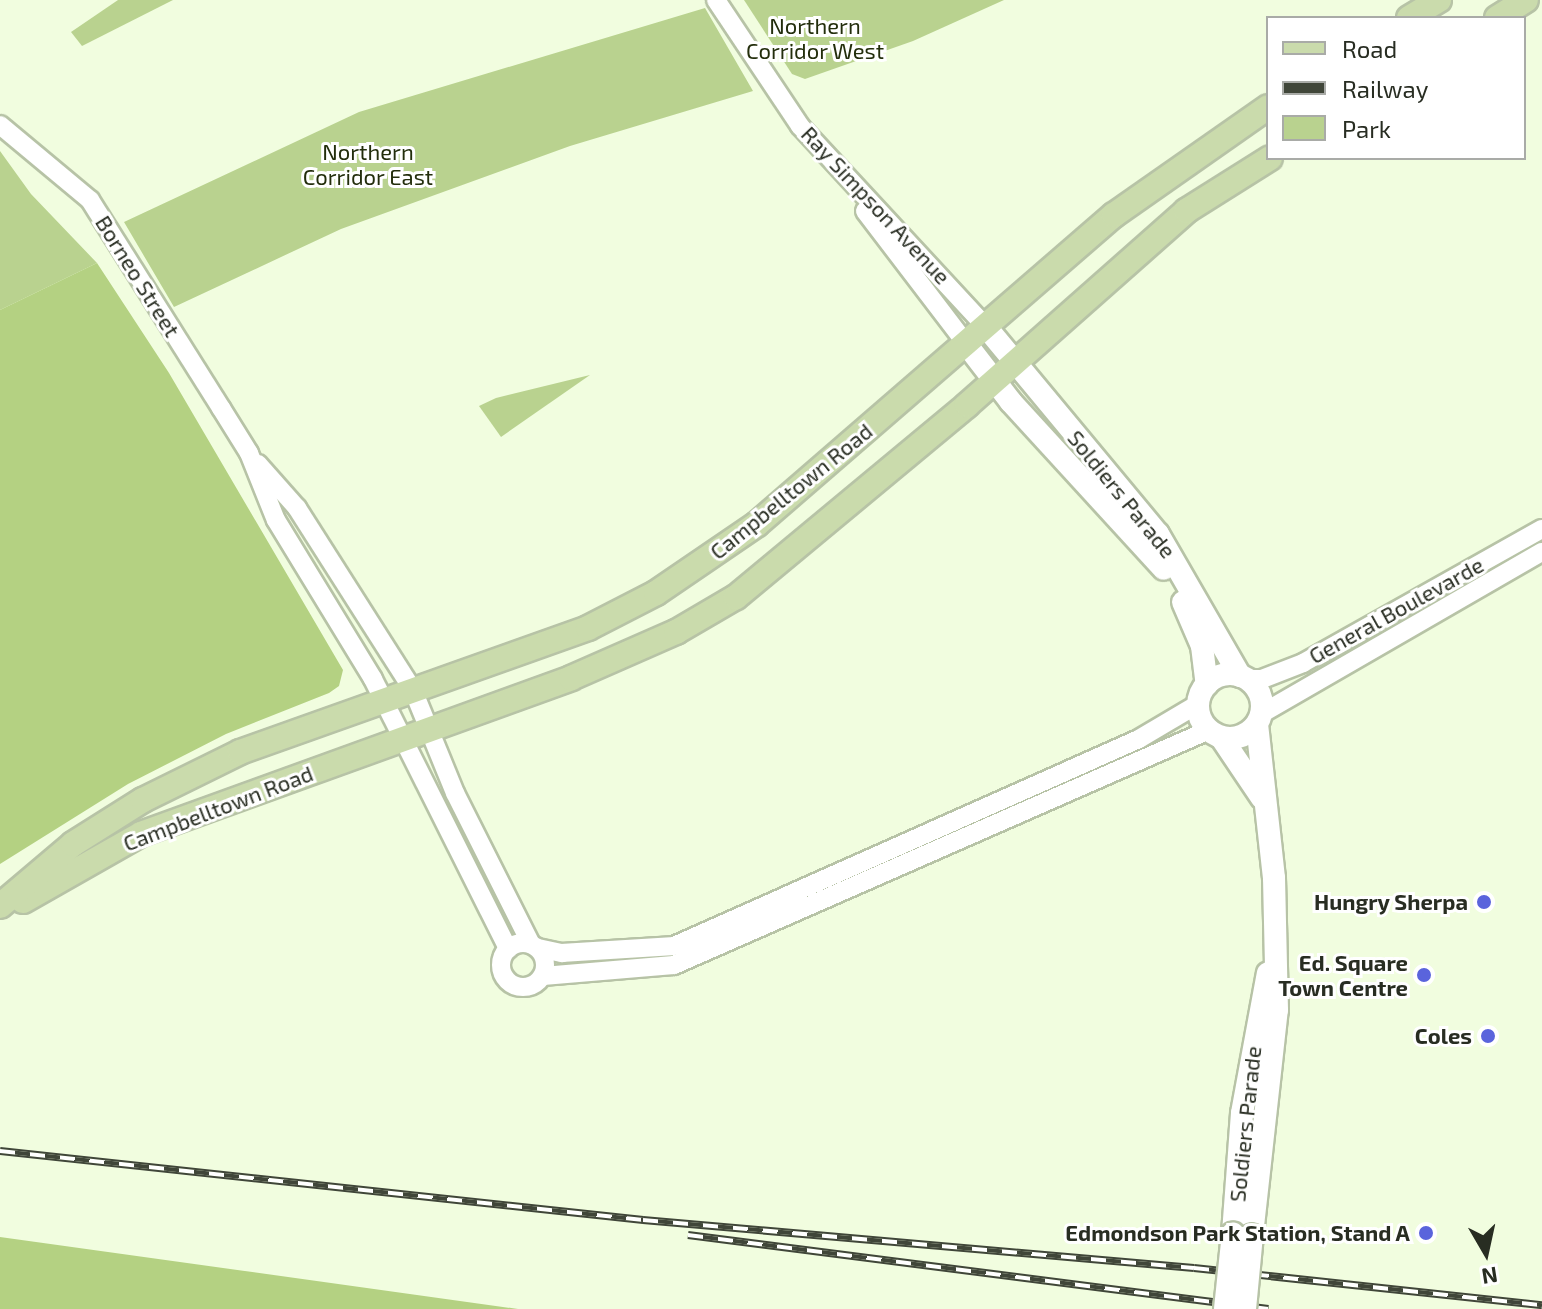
<!DOCTYPE html>
<style>
body{margin:0}
#map{position:relative;width:1542px;height:1309px;overflow:hidden;background:#f1fddf;font-family:"Exo 2",sans-serif}
div>[style]{position:absolute}
.green>*{inset:0;background:#b9d28f}
.forest>*{inset:0;background:#b4d182}
.roads{filter:drop-shadow(2px 0 #b7c3a6) drop-shadow(-2px 0 #b7c3a6) drop-shadow(0 2px #b7c3a6) drop-shadow(0 -2px #b7c3a6)}
.tertiary>*{height:18px;margin:-9px;padding:0 9px;transform-origin:9px;border-radius:9px;background:#fff}
.tertiary>.ring{margin:-9px;padding:0;box-sizing:content-box;background:none;border:18px solid #fff;border-radius:50%}
.secondary>*{height:22px;margin:-11px;padding:0 11px;transform-origin:11px;border-radius:11px;background:#fff}
.secondary>.ring{margin:-11px;padding:0;box-sizing:content-box;background:none;border:22px solid #fff;border-radius:50%}
.primary>*{height:24px;margin:-12px;padding:0 12px;transform-origin:12px;border-radius:12px;background:#cadbac}
.rail>*{height:8px;margin-top:-4px;transform-origin:0;background:repeating-linear-gradient(90deg,#fff 0 15px,#404639 0 30px);box-sizing:border-box;border-block:2px solid #404639}
.bridges{filter:drop-shadow(2px 0 #b7c3a6) drop-shadow(-2px 0 #b7c3a6) drop-shadow(0 2px #b7c3a6) drop-shadow(0 -2px #b7c3a6)}
.secondary-bridge>*{height:22px;margin:-11px;padding:0 11px;transform-origin:11px;border-radius:11px;background:#fff}
.dots>*{width:22px;height:22px;translate:-50% -50%;box-sizing:border-box;border:4px solid #fff;border-radius:50%}
span{translate:-50% -50%;white-space:nowrap;text-align:center;line-height:1.15;-webkit-text-stroke:6px #fff;paint-order:stroke}
.park-label{font-size:22px;color:#232e0c}
.street-label{font-size:22px;color:#282d22}
.poi-label{font-size:22px;color:#282d22;font-weight:700}
.right{translate:-100% -50%;text-align:right}
.legend{position:absolute;left:1266px;top:16px;width:260px;height:144px;box-sizing:border-box;background:#fff;border:2px solid #a9aba7;margin:0;padding:10px 14px;list-style:none;font-size:24px;color:#282d22}
.legend li{display:flex;align-items:center;gap:16px;height:40px}
.legend b{width:40px;border:2px solid #a9aba7}
.north{position:absolute;left:1446px;top:1213px;width:80px;height:80px;-webkit-text-stroke:6px #fff;paint-order:stroke;rotate:171deg;font-size:22px;font-weight:700;line-height:32px;text-align:center;color:#282d22}
.north::after{content:'';display:block;margin:auto;width:28px;height:36px;background:#282d22;clip-path:polygon(50% 0,100% 100%,50% 72%,0 100%)}
</style>
<div id="map">
<div class="green">
<i style="clip-path:polygon(118px 0,173px 0,82px 46px,71px 32px)"></i>
<i style="clip-path:polygon(744px 0,1004px 0,913px 41px,805px 79px,792px 74px)"></i>
<i style="clip-path:polygon(705px 8px,753px 91px,570px 146px,341px 229px,174px 307px,124px 222px,359px 112px)"></i>
<i style="clip-path:polygon(0 151px,31px 194px,97px 263px,0 310px)"></i>
<i style="clip-path:polygon(590px 375px,501px 437px,479px 406px,496px 398px)"></i>
</div>
<div class="forest">
<i style="clip-path:polygon(97px 263px,169px 373px,343px 670px,339px 686px,329px 693px,226px 734px,128px 784px,0 864px,0 310px)"></i>
<i style="clip-path:polygon(0 1237px,518px 1309px,0 1309px)"></i>
</div>
<div class="roads">
<div class="tertiary">
<i style="left:716px;top:0;width:151px;rotate:56.3deg"></i>
<i style="left:800px;top:126px;width:274px;rotate:47.2deg"></i>
<i style="left:0;top:125px;width:117px;rotate:39.8deg"></i>
<i style="left:90px;top:200px;width:246px;rotate:57.8deg"></i>
<i style="left:221px;top:408px;width:53px;rotate:58.1deg"></i>
<i style="left:249px;top:453px;width:72px;rotate:68.1deg"></i>
<i style="left:276px;top:520px;width:186px;rotate:58.6deg"></i>
<i style="left:373px;top:679px;width:302px;rotate:63.4deg"></i>
<i style="left:865px;top:211px;width:168px;rotate:52.7deg"></i>
<i style="left:258px;top:464px;width:59px;rotate:48.4deg"></i>
<i style="left:297px;top:508px;width:216px;rotate:57.5deg"></i>
<i style="left:413px;top:690px;width:111px;rotate:67.8deg"></i>
<i style="left:455px;top:793px;width:169px;rotate:63.3deg"></i>
<i style="left:1247px;top:679px;width:15px"></i>
<i style="left:1262px;top:679px;width:44px;rotate:-21.3deg"></i>
<i style="left:1303px;top:663px;width:274px;rotate:-29.3deg"></i>
<i style="left:1261px;top:714px;width:324px;rotate:-30deg"></i>
<i class="ring" style="left:501px;top:943px;width:26px;height:26px"></i>
<i style="left:538px;top:948px;width:25px;rotate:12deg"></i>
<i style="left:562px;top:953px;width:112px;rotate:-3.6deg"></i>
<i style="left:674px;top:946px;width:509px;rotate:-24deg"></i>
<i style="left:1139px;top:739px;width:69px;rotate:-30.7deg"></i>
<i style="left:543px;top:976px;width:131px;rotate:-4.8deg"></i>
<i style="left:674px;top:965px;width:584px;rotate:-23.71deg"></i>
</div>
<div class="secondary">
<i style="left:986px;top:327px;width:269px;rotate:50.3deg"></i>
<i style="left:1158px;top:534px;width:164px;rotate:60deg"></i>
<i style="left:967px;top:345px;width:72px;rotate:52.3deg"></i>
<i style="left:1011px;top:402px;width:226px;rotate:47.5deg"></i>
<i style="left:1183px;top:602px;width:48px;rotate:66.6deg"></i>
<i style="left:1202px;top:646px;width:39px;rotate:83deg"></i>
<i class="ring" style="left:1198px;top:674px;width:42px;height:42px"></i>
<i style="left:1221px;top:737px;width:73px;rotate:56.1deg"></i>
<i style="left:1233px;top:1233px;width:120px;rotate:-85.7deg"></i>
<i style="left:1242px;top:1113px;width:142px;rotate:-79.5deg"></i>
<i style="left:1252px;top:1235px;width:226px;rotate:-83.7deg"></i>
<i style="left:1277px;top:1010px;width:132px;rotate:-91.3deg"></i>
<i style="left:1274px;top:878px;width:155px;rotate:-96.3deg"></i>
</div>
<div class="primary">
<i style="left:1409px;top:18px;width:35px;rotate:-31deg"></i>
<i style="left:1497px;top:18px;width:34px;rotate:-32deg"></i>
<i style="left:23px;top:901px;width:136px;rotate:-29.6deg"></i>
<i style="left:141px;top:834px;width:457px;rotate:-19.9deg"></i>
<i style="left:571px;top:678px;width:115px;rotate:-23.7deg"></i>
<i style="left:676px;top:632px;width:69px;rotate:-30.3deg"></i>
<i style="left:736px;top:597px;width:300px;rotate:-39.7deg"></i>
<i style="left:967px;top:405px;width:293px;rotate:-41.5deg"></i>
<i style="left:1186px;top:211px;width:99px;rotate:-32.2deg"></i>
<i style="left:0;top:906px;width:96px;rotate:-40.3deg"></i>
<i style="left:73px;top:844px;width:83px;rotate:-32.2deg"></i>
<i style="left:143px;top:800px;width:108px;rotate:-26.3deg"></i>
<i style="left:240px;top:752px;width:369px;rotate:-19.6deg"></i>
<i style="left:588px;top:628px;width:76px;rotate:-27.2deg"></i>
<i style="left:656px;top:593px;width:122px;rotate:-34.3deg"></i>
<i style="left:757px;top:524px;width:472px;rotate:-40.9deg"></i>
<i style="left:1114px;top:215px;width:188px;rotate:-35deg"></i>
</div>
</div>
<div class="rail">
<i style="left:0;top:1151px;width:647px;rotate:6.12deg"></i>
<i style="left:643px;top:1220px;width:553px;rotate:4.98deg"></i>
<i style="left:1194px;top:1268px;width:350px;rotate:6.1deg"></i>
<i style="left:688px;top:1235px;width:585px;rotate:7.27deg"></i>
</div>
<div class="bridges">
<div class="secondary-bridge">
<i style="left:1225px;top:1309px;width:76px;rotate:-84deg"></i>
<i style="left:1245px;top:1309px;width:74px;rotate:-84.6deg"></i>
</div>
</div>
<div class="dots">
<i style="left:1484px;top:902px;background:#5a64dc"></i>
<i style="left:1424px;top:975px;background:#5a64dc"></i>
<i style="left:1488px;top:1036px;background:#5a64dc"></i>
<i style="left:1426px;top:1233px;background:#5a64dc"></i>
</div>
<div class="park-label">
<span style="left:815px;top:38px">Northern<br>Corridor West</span>
<span style="left:368px;top:164px">Northern<br>Corridor East</span>
</div>
<div class="street-label">
<span style="left:876px;top:205px;rotate:47deg">Ray Simpson Avenue</span>
<span style="left:138px;top:276px;rotate:58deg">Borneo Street</span>
<span style="left:791px;top:491px;rotate:-39deg">Campbelltown Road</span>
<span style="left:1122px;top:494px;rotate:51deg">Soldiers Parade</span>
<span style="left:1396px;top:610px;rotate:-29deg">General Boulevarde</span>
<span style="left:218px;top:808px;rotate:-21deg">Campbelltown Road</span>
<span style="left:1245px;top:1124px;rotate:-84deg">Soldiers Parade</span>
</div>
<div class="poi-label">
<span class="right" style="left:1468px;top:902px">Hungry Sherpa</span>
<span class="right" style="left:1408px;top:975px">Ed. Square<br>Town Centre</span>
<span class="right" style="left:1472px;top:1036px">Coles</span>
<span class="right" style="left:1410px;top:1233px">Edmondson Park Station, Stand A</span>
</div>
<ul class="legend">
<li><b style="height:10px;background:#cadbac"></b>Road</li>
<li><b style="height:10px;background:#404639"></b>Railway</li>
<li><b style="height:22px;background:#b9d28f"></b>Park</li>
</ul>
<div class="north">N</div>
</div>
